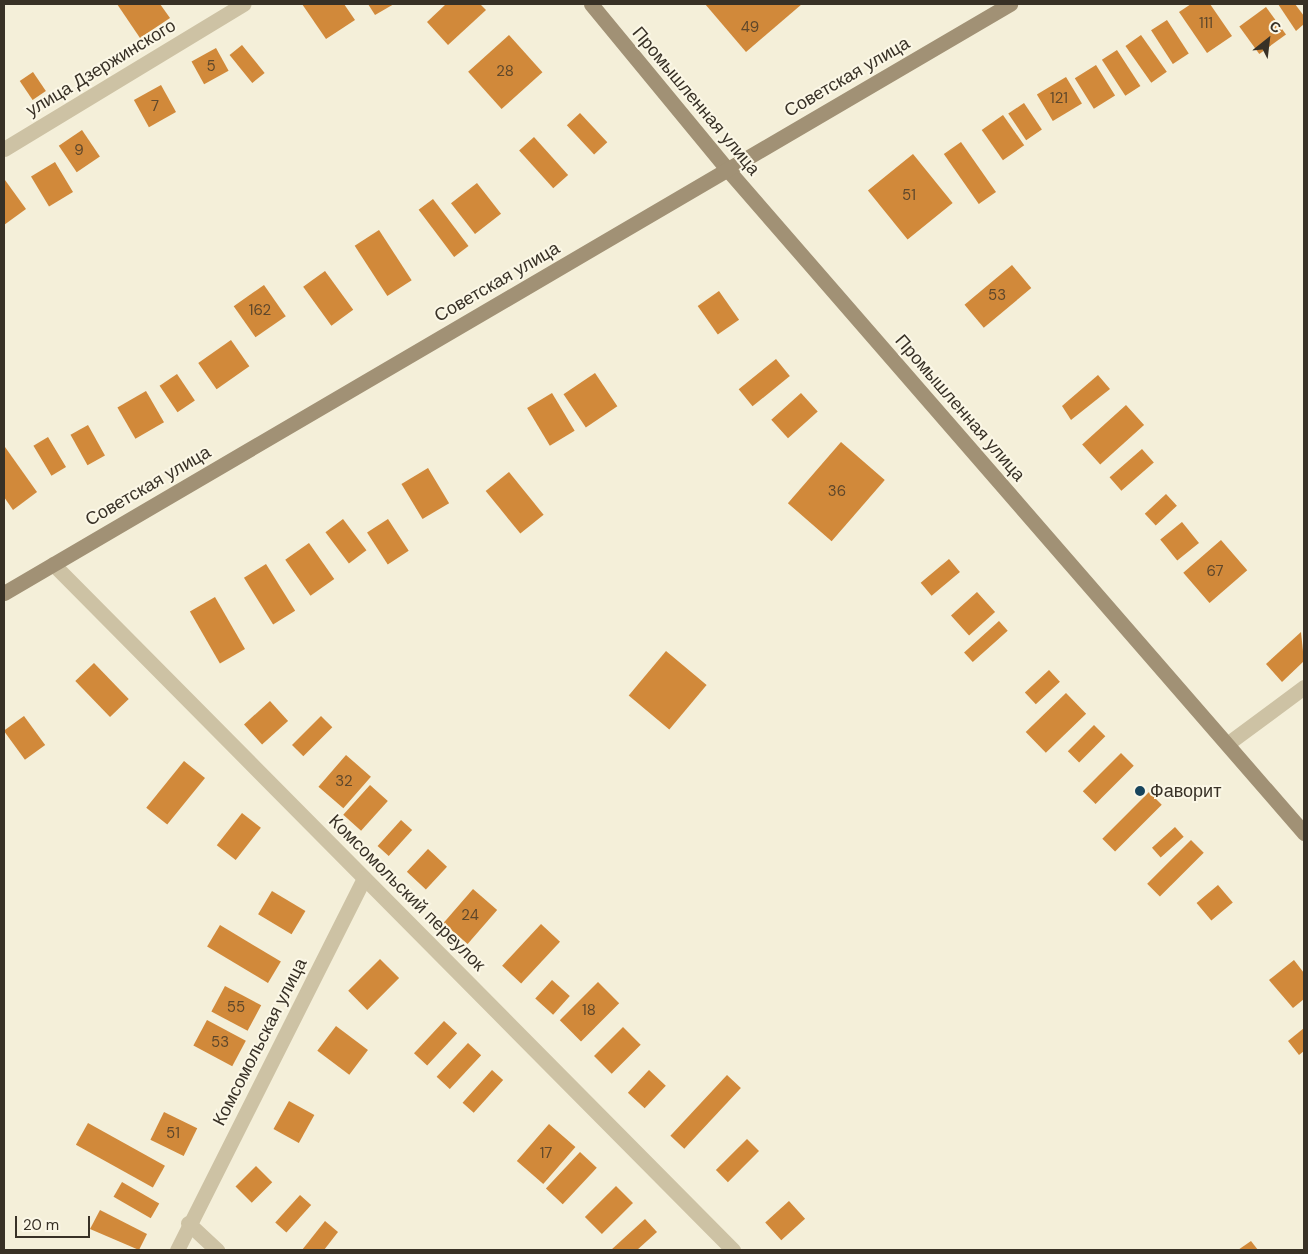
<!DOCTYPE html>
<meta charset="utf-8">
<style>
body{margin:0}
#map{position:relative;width:1308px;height:1254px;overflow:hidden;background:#f4efd9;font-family:"DM Sans",sans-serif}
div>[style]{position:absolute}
.building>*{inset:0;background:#d1893a;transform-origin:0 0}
.street>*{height:15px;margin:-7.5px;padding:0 7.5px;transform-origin:7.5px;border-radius:7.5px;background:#cdc2a4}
.secondary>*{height:15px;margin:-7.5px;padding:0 7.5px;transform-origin:7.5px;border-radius:7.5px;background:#a19175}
.dots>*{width:14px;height:14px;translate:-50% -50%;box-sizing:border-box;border:2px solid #fbf7e6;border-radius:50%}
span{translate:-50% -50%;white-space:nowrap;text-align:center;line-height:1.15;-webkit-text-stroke:4px #fbf7e6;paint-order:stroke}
.number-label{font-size:15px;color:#5e472b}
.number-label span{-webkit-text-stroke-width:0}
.street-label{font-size:18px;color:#383126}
.poi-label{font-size:18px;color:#383126}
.left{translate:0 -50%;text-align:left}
.frame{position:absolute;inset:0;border:5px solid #383126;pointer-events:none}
.north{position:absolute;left:1243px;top:15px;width:50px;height:50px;-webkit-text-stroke:4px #fbf7e6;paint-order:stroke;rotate:29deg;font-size:14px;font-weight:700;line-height:20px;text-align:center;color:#383126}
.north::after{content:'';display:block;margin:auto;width:18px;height:22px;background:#383126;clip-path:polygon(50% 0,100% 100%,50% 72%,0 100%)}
.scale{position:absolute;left:15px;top:1216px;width:75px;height:22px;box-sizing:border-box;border:2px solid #383126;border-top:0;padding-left:6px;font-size:15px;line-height:18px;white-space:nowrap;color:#383126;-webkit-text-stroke:4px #fbf7e6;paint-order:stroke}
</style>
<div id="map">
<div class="building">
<i style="clip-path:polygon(117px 4px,160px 4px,170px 18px,140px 38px)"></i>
<i style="clip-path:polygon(302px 4px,344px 4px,355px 20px,326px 39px)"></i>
<i style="clip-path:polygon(368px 4px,394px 4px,375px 15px)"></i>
<i style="clip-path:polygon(446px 4px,480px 4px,486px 10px,448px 45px,427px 22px)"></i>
<i style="clip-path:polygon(705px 4px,802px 4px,746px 52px)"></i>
<i style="clip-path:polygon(1191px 4px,1210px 4px,1232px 36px,1207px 53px,1179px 12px)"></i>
<i style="clip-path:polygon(1278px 4px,1295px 4px,1304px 16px,1304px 24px,1296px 31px)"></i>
<i style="left:1266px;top:7px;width:34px;height:33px;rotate:54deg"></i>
<i style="left:1167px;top:20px;width:40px;height:19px;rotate:57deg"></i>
<i style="left:509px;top:35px;width:50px;height:55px;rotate:48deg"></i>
<i style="left:1141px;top:35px;width:45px;height:19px;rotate:55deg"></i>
<i style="left:242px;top:45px;width:36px;height:16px;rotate:51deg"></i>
<i style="left:216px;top:48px;width:26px;height:28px;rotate:61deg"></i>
<i style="left:1117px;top:50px;width:43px;height:18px;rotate:57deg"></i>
<i style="left:1096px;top:65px;width:36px;height:25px;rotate:58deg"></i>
<i style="left:33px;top:72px;width:23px;height:16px;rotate:56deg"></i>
<i style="left:1066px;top:77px;width:31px;height:34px;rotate:59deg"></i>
<i style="left:161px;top:85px;width:31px;height:31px;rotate:61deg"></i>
<i style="left:1024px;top:103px;width:32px;height:19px;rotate:56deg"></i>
<i style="left:580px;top:113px;width:40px;height:18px;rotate:47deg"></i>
<i style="left:1003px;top:115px;width:37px;height:26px;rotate:55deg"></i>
<i style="left:82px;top:130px;width:32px;height:28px;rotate:56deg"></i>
<i style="left:534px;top:137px;width:51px;height:20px;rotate:48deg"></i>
<i style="left:961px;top:142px;width:61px;height:21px;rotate:55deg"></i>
<i style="left:913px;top:154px;width:63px;height:58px;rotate:51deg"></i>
<i style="left:55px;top:162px;width:35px;height:28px;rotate:59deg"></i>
<i style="clip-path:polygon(5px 180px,26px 209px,4px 225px,4px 181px)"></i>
<i style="left:477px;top:183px;width:39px;height:33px;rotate:52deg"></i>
<i style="left:433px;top:199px;width:59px;height:18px;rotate:53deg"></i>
<i style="left:379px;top:230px;width:60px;height:29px;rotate:57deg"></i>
<i style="left:1012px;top:265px;width:30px;height:62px;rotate:50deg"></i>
<i style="left:325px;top:271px;width:48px;height:27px;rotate:54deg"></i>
<i style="left:264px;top:285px;width:38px;height:37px;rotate:55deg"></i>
<i style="left:719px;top:291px;width:35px;height:26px;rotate:55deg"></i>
<i style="left:231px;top:340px;width:32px;height:40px;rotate:55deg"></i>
<i style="left:776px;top:359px;width:22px;height:48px;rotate:51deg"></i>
<i style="left:595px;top:373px;width:40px;height:38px;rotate:56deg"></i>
<i style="left:177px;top:374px;width:32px;height:21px;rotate:56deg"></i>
<i style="clip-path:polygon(1098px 375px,1110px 389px,1071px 420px,1062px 406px)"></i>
<i style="left:146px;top:391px;width:36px;height:33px;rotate:60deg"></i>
<i style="left:552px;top:393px;width:44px;height:29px;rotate:59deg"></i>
<i style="left:801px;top:393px;width:25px;height:40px;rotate:48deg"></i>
<i style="left:1126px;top:405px;width:27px;height:59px;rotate:48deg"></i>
<i style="left:88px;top:425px;width:35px;height:20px;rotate:61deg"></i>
<i style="left:48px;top:437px;width:35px;height:17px;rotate:59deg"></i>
<i style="left:841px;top:442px;width:58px;height:81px;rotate:41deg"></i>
<i style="clip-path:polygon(5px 447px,37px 492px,13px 510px,4px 497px)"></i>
<i style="left:1142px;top:449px;width:18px;height:43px;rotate:49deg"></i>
<i style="left:428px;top:468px;width:41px;height:31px;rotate:59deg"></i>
<i style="left:509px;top:472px;width:55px;height:30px;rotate:51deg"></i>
<i style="left:1166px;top:494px;width:16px;height:29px;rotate:47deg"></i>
<i style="left:343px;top:519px;width:39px;height:22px;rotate:53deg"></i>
<i style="left:388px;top:519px;width:38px;height:25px;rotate:57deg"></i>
<i style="left:1182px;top:522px;width:27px;height:28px;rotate:51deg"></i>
<i style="left:1221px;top:540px;width:40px;height:50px;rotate:49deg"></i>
<i style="left:309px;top:543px;width:44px;height:29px;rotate:55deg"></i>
<i style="left:949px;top:559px;width:17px;height:37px;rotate:50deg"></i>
<i style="left:266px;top:564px;width:55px;height:26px;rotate:58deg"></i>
<i style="left:977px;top:592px;width:27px;height:35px;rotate:48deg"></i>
<i style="left:215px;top:597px;width:60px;height:29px;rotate:60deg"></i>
<i style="left:999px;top:621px;width:13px;height:47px;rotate:48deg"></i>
<i style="clip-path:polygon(1301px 632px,1304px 661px,1282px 682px,1266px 664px)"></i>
<i style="left:666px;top:651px;width:53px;height:58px;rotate:40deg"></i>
<i style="left:94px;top:663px;width:50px;height:26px;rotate:46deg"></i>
<i style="left:1049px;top:670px;width:16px;height:33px;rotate:47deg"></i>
<i style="left:1066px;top:693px;width:29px;height:56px;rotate:46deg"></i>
<i style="left:270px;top:701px;width:27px;height:35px;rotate:48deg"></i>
<i style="left:24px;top:716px;width:36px;height:25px;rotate:54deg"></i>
<i style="left:321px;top:716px;width:16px;height:41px;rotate:45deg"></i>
<i style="left:1094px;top:725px;width:16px;height:37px;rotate:45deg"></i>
<i style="left:1121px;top:753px;width:18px;height:54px;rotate:45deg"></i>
<i style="left:346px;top:755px;width:33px;height:42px;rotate:41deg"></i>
<i style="left:184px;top:761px;width:27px;height:60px;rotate:39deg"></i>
<i style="left:370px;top:785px;width:24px;height:40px;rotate:42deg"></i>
<i style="left:1149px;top:792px;width:18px;height:66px;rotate:45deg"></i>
<i style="left:242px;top:813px;width:24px;height:41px;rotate:38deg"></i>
<i style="left:401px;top:820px;width:15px;height:35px;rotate:42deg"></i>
<i style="left:1175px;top:827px;width:13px;height:31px;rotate:48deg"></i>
<i style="left:1191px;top:840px;width:18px;height:62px;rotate:45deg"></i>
<i style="left:428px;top:849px;width:26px;height:31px;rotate:43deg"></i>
<i style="left:1218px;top:885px;width:23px;height:28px;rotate:50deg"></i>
<i style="left:473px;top:889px;width:32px;height:45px;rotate:41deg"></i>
<i style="left:272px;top:891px;width:39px;height:27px;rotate:31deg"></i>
<i style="left:541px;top:924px;width:26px;height:57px;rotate:43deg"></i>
<i style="left:220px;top:925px;width:71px;height:25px;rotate:31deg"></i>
<i style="left:380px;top:959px;width:27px;height:45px;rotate:45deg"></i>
<i style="clip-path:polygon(1294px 960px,1304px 973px,1304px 999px,1293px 1008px,1269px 980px)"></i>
<i style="left:552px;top:980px;width:24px;height:25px;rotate:42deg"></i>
<i style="left:598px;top:982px;width:30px;height:54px;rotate:45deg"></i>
<i style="left:225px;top:986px;width:41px;height:29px;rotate:28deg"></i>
<i style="left:207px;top:1020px;width:44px;height:29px;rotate:28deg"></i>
<i style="left:444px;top:1021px;width:18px;height:44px;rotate:43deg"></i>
<i style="left:336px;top:1026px;width:40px;height:31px;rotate:37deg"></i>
<i style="left:623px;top:1027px;width:25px;height:41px;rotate:45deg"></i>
<i style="clip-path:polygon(1304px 1028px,1304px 1051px,1299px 1055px,1288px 1041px)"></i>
<i style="left:468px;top:1043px;width:18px;height:46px;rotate:43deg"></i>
<i style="left:492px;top:1070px;width:15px;height:44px;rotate:42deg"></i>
<i style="left:649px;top:1070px;width:23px;height:31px;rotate:43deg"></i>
<i style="left:727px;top:1075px;width:19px;height:83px;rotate:43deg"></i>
<i style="left:289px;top:1101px;width:29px;height:32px;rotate:29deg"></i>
<i style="left:164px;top:1112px;width:37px;height:31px;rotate:26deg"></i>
<i style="left:88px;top:1123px;width:88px;height:25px;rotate:29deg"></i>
<i style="left:549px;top:1124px;width:35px;height:49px;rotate:41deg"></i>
<i style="left:747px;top:1139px;width:17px;height:44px;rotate:45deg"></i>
<i style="left:580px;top:1152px;width:23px;height:50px;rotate:43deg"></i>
<i style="left:256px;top:1166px;width:23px;height:29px;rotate:45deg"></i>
<i style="left:122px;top:1182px;width:43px;height:17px;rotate:30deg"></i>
<i style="left:616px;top:1186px;width:24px;height:44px;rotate:45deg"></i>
<i style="left:300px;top:1195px;width:15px;height:37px;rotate:42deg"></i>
<i style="left:789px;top:1201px;width:24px;height:32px;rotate:48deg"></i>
<i style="clip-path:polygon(100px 1210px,147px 1234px,139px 1250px,90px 1229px)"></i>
<i style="clip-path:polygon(645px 1219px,657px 1232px,637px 1250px,611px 1250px)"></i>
<i style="clip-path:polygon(325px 1221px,338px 1232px,324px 1250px,302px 1250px)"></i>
<i style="clip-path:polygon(1251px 1241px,1258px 1250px,1238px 1250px)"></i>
</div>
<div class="street">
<i style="left:4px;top:149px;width:280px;rotate:-31.2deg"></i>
<i style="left:53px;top:564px;width:966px;rotate:45.25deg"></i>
<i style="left:1227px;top:744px;width:96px;rotate:-36.5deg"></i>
<i style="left:188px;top:1223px;width:40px;rotate:43deg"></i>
<i style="left:177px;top:1250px;width:416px;rotate:-63.3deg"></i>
</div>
<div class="secondary">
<i style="left:591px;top:4px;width:214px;rotate:50.5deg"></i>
<i style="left:727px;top:169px;width:880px;rotate:49.01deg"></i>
<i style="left:4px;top:593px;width:1166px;rotate:-30.35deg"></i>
</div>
<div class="dots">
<i style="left:1140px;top:791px;background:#18455d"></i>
</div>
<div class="number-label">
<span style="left:1206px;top:24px">111</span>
<span style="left:750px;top:28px">49</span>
<span style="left:211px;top:67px">5</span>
<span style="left:505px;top:72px">28</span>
<span style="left:1059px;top:99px">121</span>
<span style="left:155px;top:107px">7</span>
<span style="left:79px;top:151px">9</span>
<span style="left:909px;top:196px">51</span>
<span style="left:997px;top:296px">53</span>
<span style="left:260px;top:311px">162</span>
<span style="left:837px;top:492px">36</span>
<span style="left:1215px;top:572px">67</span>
<span style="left:344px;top:782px">32</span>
<span style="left:470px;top:916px">24</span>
<span style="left:236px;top:1008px">55</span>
<span style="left:589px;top:1011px">18</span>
<span style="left:220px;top:1043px">53</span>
<span style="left:173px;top:1134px">51</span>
<span style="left:546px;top:1154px">17</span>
</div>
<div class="street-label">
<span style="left:101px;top:68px;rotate:-31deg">улица Дзержинского</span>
<span style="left:847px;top:77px;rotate:-30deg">Советская улица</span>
<span style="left:696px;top:101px;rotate:50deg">Промышленная улица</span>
<span style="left:497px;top:282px;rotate:-30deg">Советская улица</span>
<span style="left:960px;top:408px;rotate:49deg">Промышленная улица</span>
<span style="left:148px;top:486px;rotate:-30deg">Советская улица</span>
<span style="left:407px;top:893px;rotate:45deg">Комсомольский переулок</span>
<span style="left:260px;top:1042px;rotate:-63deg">Комсомольская улица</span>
</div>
<div class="poi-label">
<span class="left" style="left:1150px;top:791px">Фаворит</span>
</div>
<div class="frame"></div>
<div class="north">С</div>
<div class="scale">20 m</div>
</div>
